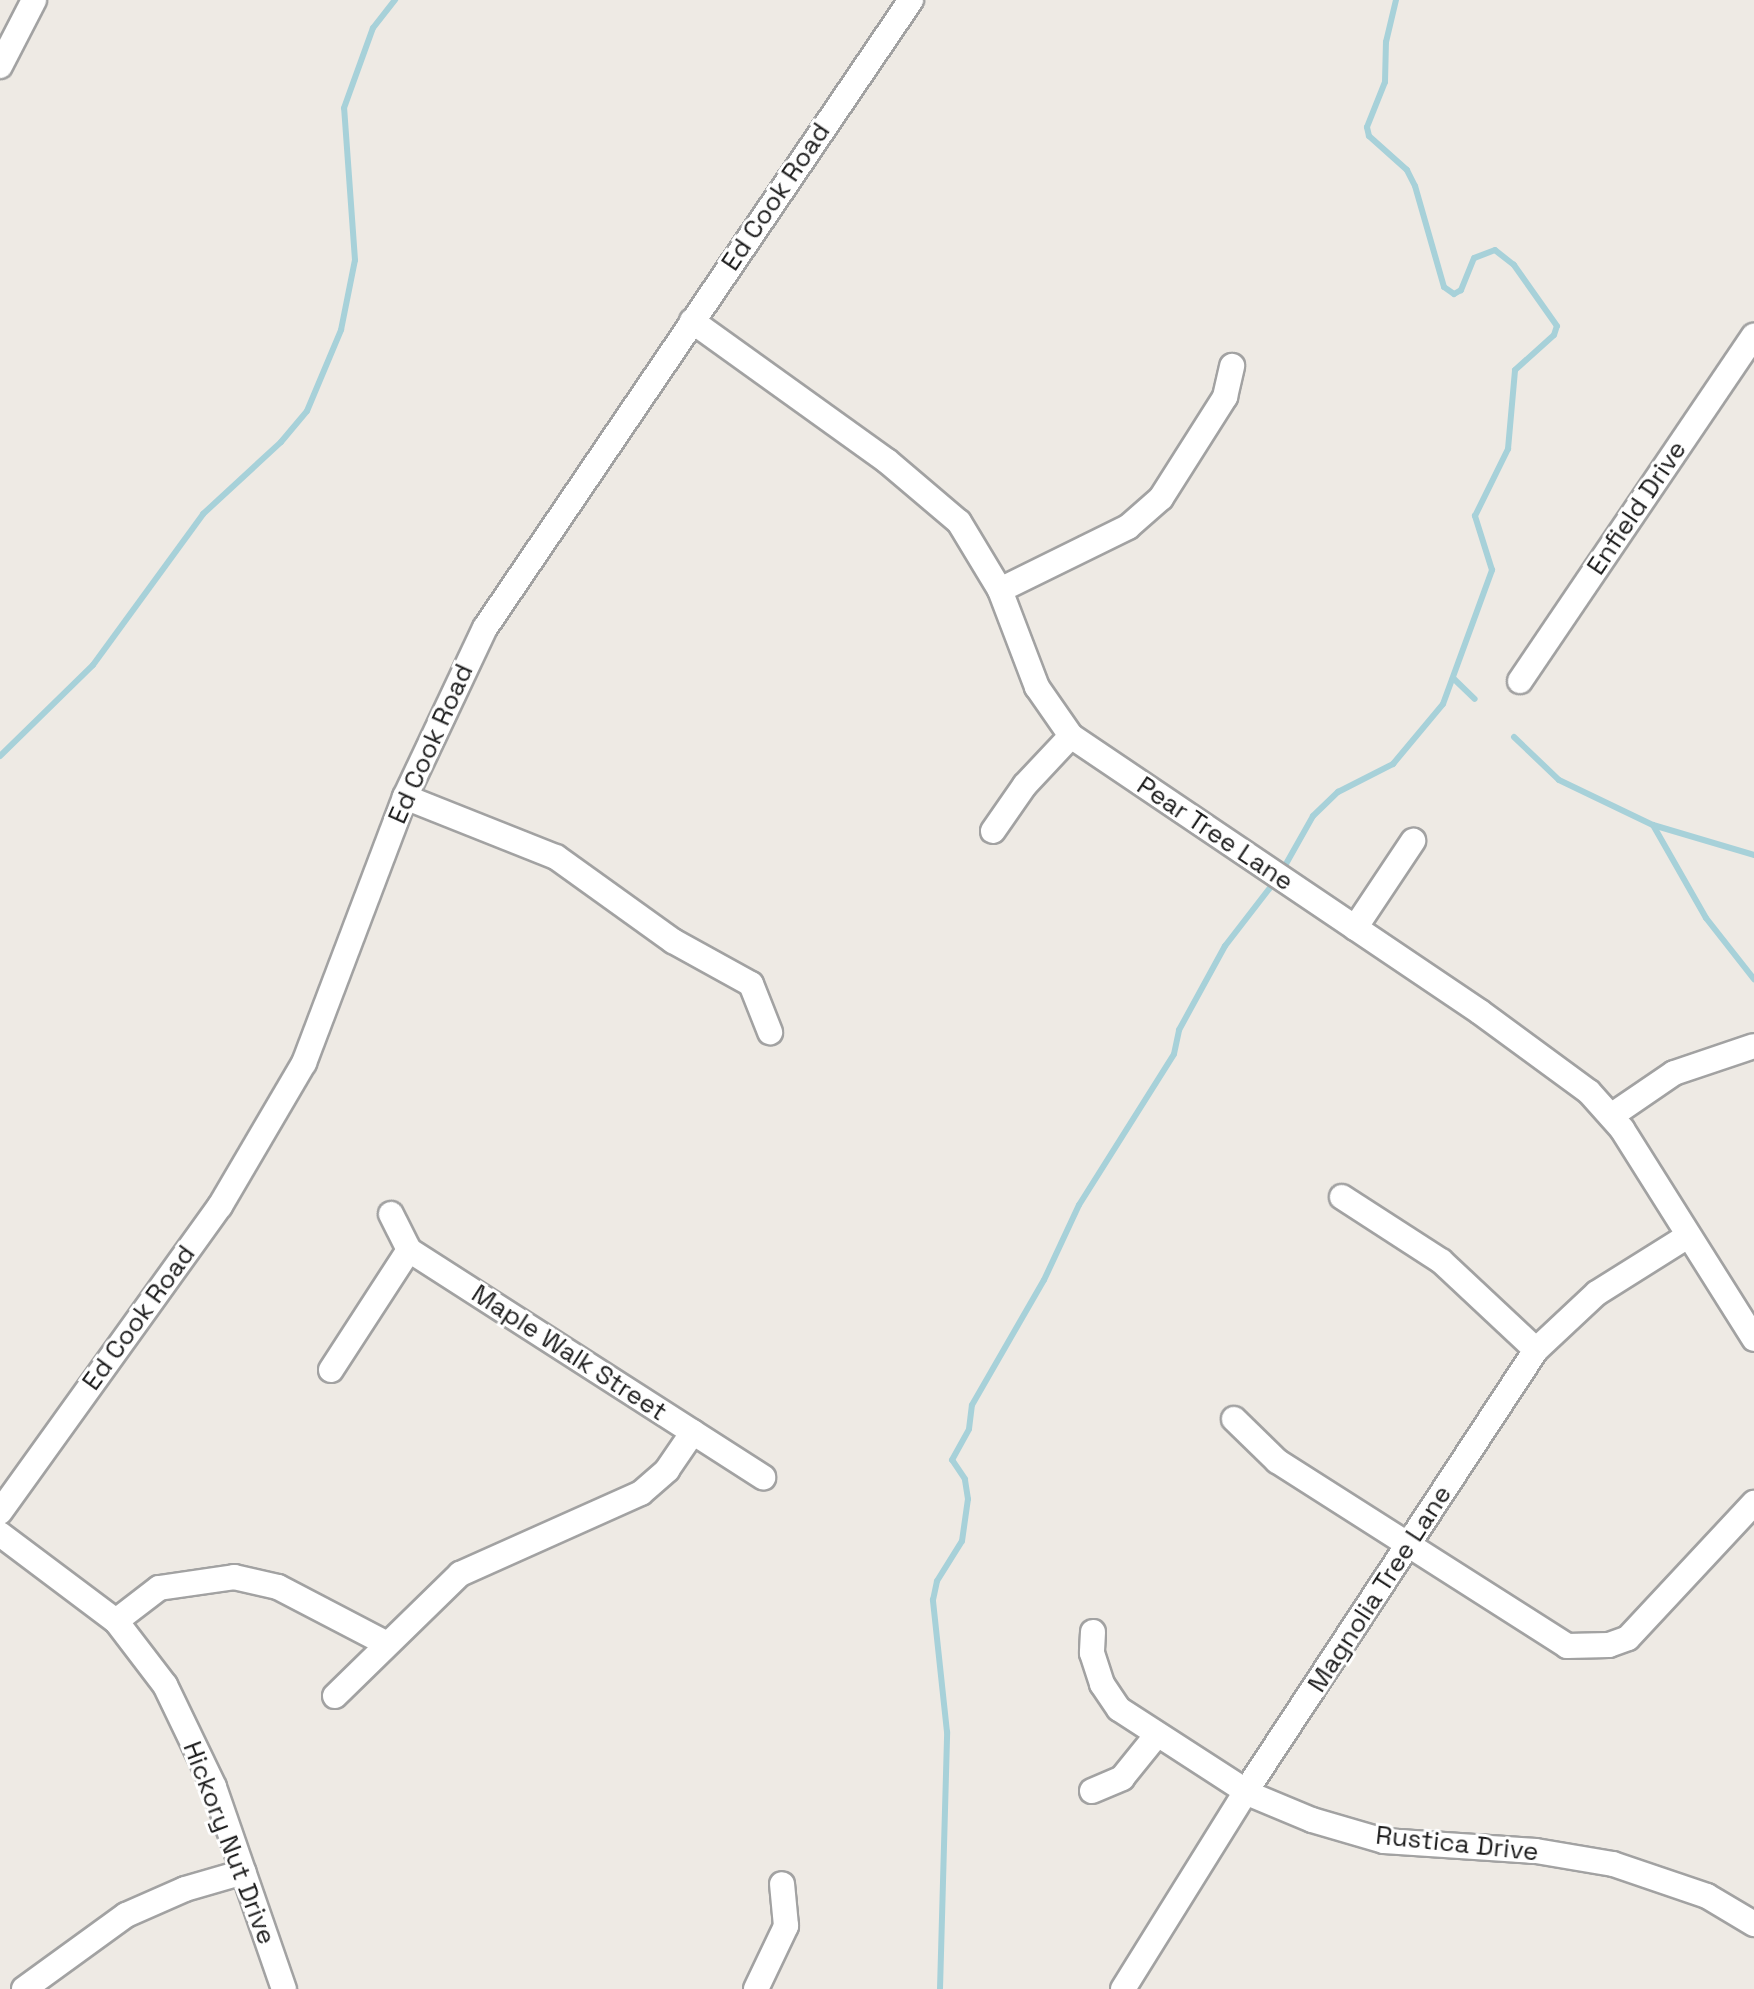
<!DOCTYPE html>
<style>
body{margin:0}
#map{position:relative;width:1754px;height:1989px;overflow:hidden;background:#eeeae4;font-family:"Space Grotesk",sans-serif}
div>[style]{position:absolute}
.stream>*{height:6px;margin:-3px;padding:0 3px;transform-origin:3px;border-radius:3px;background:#a7d1d9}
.roads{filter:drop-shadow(2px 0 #a2a2a2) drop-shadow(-2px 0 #a2a2a2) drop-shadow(0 2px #a2a2a2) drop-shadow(0 -2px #a2a2a2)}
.minor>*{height:24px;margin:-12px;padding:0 12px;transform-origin:12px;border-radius:12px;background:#fff}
span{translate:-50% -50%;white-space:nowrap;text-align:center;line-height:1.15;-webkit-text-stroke:6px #fff;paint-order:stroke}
.street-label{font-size:26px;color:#1e1e1e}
</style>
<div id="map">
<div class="stream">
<i style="left:1453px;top:678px;width:30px;rotate:44deg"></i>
<i style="left:1514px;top:737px;width:62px;rotate:43.7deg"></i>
<i style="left:1559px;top:780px;width:104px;rotate:25.6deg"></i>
<i style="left:1653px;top:825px;width:105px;rotate:16.5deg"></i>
<i style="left:0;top:756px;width:130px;rotate:-44.4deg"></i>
<i style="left:93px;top:665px;width:187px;rotate:-53.9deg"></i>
<i style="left:203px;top:514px;width:106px;rotate:-42.7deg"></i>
<i style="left:281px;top:442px;width:40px;rotate:-50deg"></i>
<i style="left:307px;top:411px;width:88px;rotate:-67.2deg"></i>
<i style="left:341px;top:330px;width:71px;rotate:-78.7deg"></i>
<i style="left:355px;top:260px;width:152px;rotate:-94.1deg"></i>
<i style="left:344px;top:108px;width:85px;rotate:-70.1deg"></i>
<i style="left:373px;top:28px;width:36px;rotate:-52deg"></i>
<i style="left:1653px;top:825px;width:107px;rotate:60.3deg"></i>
<i style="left:1706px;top:918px;width:78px;rotate:51.8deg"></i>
<i style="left:1282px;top:871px;width:63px;rotate:-60.6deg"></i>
<i style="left:1313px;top:816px;width:35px;rotate:-44deg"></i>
<i style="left:1338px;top:792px;width:62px;rotate:-27deg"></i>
<i style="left:1393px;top:764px;width:78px;rotate:-50.2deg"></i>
<i style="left:1443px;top:704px;width:143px;rotate:-69.9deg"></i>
<i style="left:1492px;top:570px;width:57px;rotate:-107.5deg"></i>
<i style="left:1475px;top:516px;width:75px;rotate:-63.8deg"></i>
<i style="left:1508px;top:449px;width:79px;rotate:-84.9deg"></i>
<i style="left:1515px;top:370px;width:52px;rotate:-41.9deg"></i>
<i style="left:1554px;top:335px;width:9px;rotate:-72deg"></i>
<i style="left:1557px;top:326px;width:75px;rotate:-125.2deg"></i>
<i style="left:1514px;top:265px;width:24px;rotate:-142deg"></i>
<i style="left:1495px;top:250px;width:22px;rotate:159deg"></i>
<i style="left:1474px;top:258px;width:35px;rotate:112deg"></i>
<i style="left:1461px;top:290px;width:8px;rotate:150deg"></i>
<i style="left:1454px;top:294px;width:12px;rotate:-145deg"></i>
<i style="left:1444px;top:287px;width:105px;rotate:-106deg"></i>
<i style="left:1415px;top:186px;width:18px;rotate:-117deg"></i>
<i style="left:1407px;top:170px;width:51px;rotate:-138.2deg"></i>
<i style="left:1369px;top:136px;width:9px;rotate:-103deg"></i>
<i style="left:1367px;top:127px;width:48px;rotate:-68.2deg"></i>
<i style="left:1385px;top:82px;width:40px;rotate:-88.6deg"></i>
<i style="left:1386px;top:42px;width:43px;rotate:-76.6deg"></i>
<i style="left:940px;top:1989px;width:257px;rotate:-88.4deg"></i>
<i style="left:947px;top:1732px;width:133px;rotate:-96.1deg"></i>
<i style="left:933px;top:1600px;width:19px;rotate:-78deg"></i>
<i style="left:937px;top:1581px;width:47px;rotate:-58deg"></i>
<i style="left:962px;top:1541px;width:42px;rotate:-81.9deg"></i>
<i style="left:968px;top:1499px;width:20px;rotate:-99deg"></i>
<i style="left:965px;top:1479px;width:23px;rotate:-124deg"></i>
<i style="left:952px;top:1460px;width:35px;rotate:-61deg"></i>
<i style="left:969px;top:1429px;width:24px;rotate:-83deg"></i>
<i style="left:972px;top:1405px;width:144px;rotate:-60.1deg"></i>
<i style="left:1044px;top:1280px;width:83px;rotate:-65deg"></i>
<i style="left:1079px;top:1205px;width:178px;rotate:-57.8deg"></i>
<i style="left:1174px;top:1054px;width:25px;rotate:-78deg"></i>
<i style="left:1179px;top:1030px;width:96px;rotate:-61.3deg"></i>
<i style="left:1225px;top:946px;width:83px;rotate:-52.3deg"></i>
</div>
<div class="roads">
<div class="minor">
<i style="left:0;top:66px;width:74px;rotate:-62.7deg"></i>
<i style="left:692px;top:321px;width:240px;rotate:35.7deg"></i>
<i style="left:887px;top:461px;width:94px;rotate:40.3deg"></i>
<i style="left:959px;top:522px;width:79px;rotate:58.9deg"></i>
<i style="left:1000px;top:590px;width:104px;rotate:69.1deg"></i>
<i style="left:1037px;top:687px;width:60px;rotate:55.2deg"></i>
<i style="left:1071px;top:736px;width:493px;rotate:34deg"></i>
<i style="left:1480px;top:1012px;width:135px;rotate:36.3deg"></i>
<i style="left:1589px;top:1092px;width:50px;rotate:48.3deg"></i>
<i style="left:1622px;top:1129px;width:248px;rotate:57.8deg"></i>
<i style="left:1000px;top:590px;width:143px;rotate:-26.2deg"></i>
<i style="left:1128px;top:527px;width:44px;rotate:-41.3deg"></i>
<i style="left:1161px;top:498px;width:120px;rotate:-57.6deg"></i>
<i style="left:1225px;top:397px;width:32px;rotate:-77deg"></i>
<i style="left:1520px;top:681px;width:417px;rotate:-55.9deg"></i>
<i style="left:405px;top:797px;width:162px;rotate:21.7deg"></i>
<i style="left:556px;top:857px;width:144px;rotate:35.7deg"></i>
<i style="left:673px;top:941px;width:89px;rotate:28.9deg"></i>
<i style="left:751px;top:984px;width:52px;rotate:68.4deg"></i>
<i style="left:993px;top:831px;width:56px;rotate:-55.2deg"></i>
<i style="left:1025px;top:785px;width:67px;rotate:-46.8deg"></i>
<i style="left:1355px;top:928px;width:105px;rotate:-56.3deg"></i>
<i style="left:1611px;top:1116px;width:76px;rotate:-34.3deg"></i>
<i style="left:1674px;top:1073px;width:84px;rotate:-18.6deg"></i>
<i style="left:1342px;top:1197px;width:118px;rotate:32.9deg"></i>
<i style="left:1441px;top:1261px;width:130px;rotate:43.1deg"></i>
<i style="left:391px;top:1214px;width:40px;rotate:63.4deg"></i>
<i style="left:409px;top:1250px;width:421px;rotate:32.7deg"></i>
<i style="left:331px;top:1370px;width:143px;rotate:-57deg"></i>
<i style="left:1234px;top:1419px;width:60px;rotate:44.3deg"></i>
<i style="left:1277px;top:1461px;width:344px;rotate:32.5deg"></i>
<i style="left:1567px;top:1646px;width:42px;rotate:-1.4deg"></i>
<i style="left:1609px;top:1645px;width:20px;rotate:-20deg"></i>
<i style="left:1628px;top:1638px;width:185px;rotate:-47deg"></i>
<i style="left:0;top:1512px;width:377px;rotate:-54.3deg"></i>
<i style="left:220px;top:1206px;width:166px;rotate:-59.6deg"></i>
<i style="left:304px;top:1063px;width:285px;rotate:-69.2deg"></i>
<i style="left:405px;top:797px;width:187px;rotate:-64.7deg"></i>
<i style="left:485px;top:628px;width:759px;rotate:-55.85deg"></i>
<i style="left:0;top:1534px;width:145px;rotate:36.9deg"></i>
<i style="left:116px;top:1621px;width:81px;rotate:52.6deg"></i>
<i style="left:165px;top:1685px;width:113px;rotate:64.3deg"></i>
<i style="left:214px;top:1787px;width:214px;rotate:70.9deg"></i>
<i style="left:116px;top:1621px;width:54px;rotate:-37.5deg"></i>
<i style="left:159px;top:1588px;width:76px;rotate:-8.3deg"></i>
<i style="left:234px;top:1577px;width:45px;rotate:12.8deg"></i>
<i style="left:278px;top:1587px;width:123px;rotate:27.6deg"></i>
<i style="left:1093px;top:1632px;width:21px;rotate:93deg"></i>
<i style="left:1092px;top:1653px;width:33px;rotate:72deg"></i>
<i style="left:1102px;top:1684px;width:30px;rotate:56deg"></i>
<i style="left:1119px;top:1709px;width:158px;rotate:32.9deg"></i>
<i style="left:1252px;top:1795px;width:65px;rotate:22.6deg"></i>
<i style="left:1312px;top:1820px;width:75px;rotate:16.3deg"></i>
<i style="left:1384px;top:1841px;width:152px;rotate:3.8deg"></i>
<i style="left:1536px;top:1851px;width:78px;rotate:9.6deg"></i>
<i style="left:1613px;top:1864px;width:99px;rotate:18.8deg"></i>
<i style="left:1707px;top:1896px;width:55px;rotate:30.8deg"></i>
<i style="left:335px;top:1696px;width:175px;rotate:-44.3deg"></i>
<i style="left:460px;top:1574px;width:198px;rotate:-24.1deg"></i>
<i style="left:641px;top:1493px;width:35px;rotate:-41deg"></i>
<i style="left:667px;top:1470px;width:46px;rotate:-55.6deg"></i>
<i style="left:1092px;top:1791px;width:33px;rotate:-23deg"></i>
<i style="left:1122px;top:1778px;width:54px;rotate:-51deg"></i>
<i style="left:24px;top:1989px;width:126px;rotate:-36deg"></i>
<i style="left:126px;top:1915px;width:64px;rotate:-23.8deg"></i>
<i style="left:185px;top:1889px;width:61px;rotate:-16.1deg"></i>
<i style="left:756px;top:1989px;width:70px;rotate:-64.5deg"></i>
<i style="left:786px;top:1926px;width:42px;rotate:-95.4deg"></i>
<i style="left:1123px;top:1989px;width:240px;rotate:-58.1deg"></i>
<i style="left:1250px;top:1785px;width:521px;rotate:-56.68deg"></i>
<i style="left:1536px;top:1350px;width:83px;rotate:-43.1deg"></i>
<i style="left:1597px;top:1293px;width:107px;rotate:-32.1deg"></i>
</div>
</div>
<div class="street-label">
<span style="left:776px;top:197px;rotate:-56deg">Ed Cook Road</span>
<span style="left:1637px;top:508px;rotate:-56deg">Enfield Drive</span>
<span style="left:431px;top:744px;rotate:-66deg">Ed Cook Road</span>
<span style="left:1215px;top:834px;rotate:34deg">Pear Tree Lane</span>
<span style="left:139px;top:1318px;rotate:-54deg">Ed Cook Road</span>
<span style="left:569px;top:1353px;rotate:33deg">Maple Walk Street</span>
<span style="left:1380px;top:1589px;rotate:-57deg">Magnolia Tree Lane</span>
<span style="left:229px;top:1843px;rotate:69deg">Hickory Nut Drive</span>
<span style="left:1457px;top:1844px;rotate:6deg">Rustica Drive</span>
</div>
</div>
